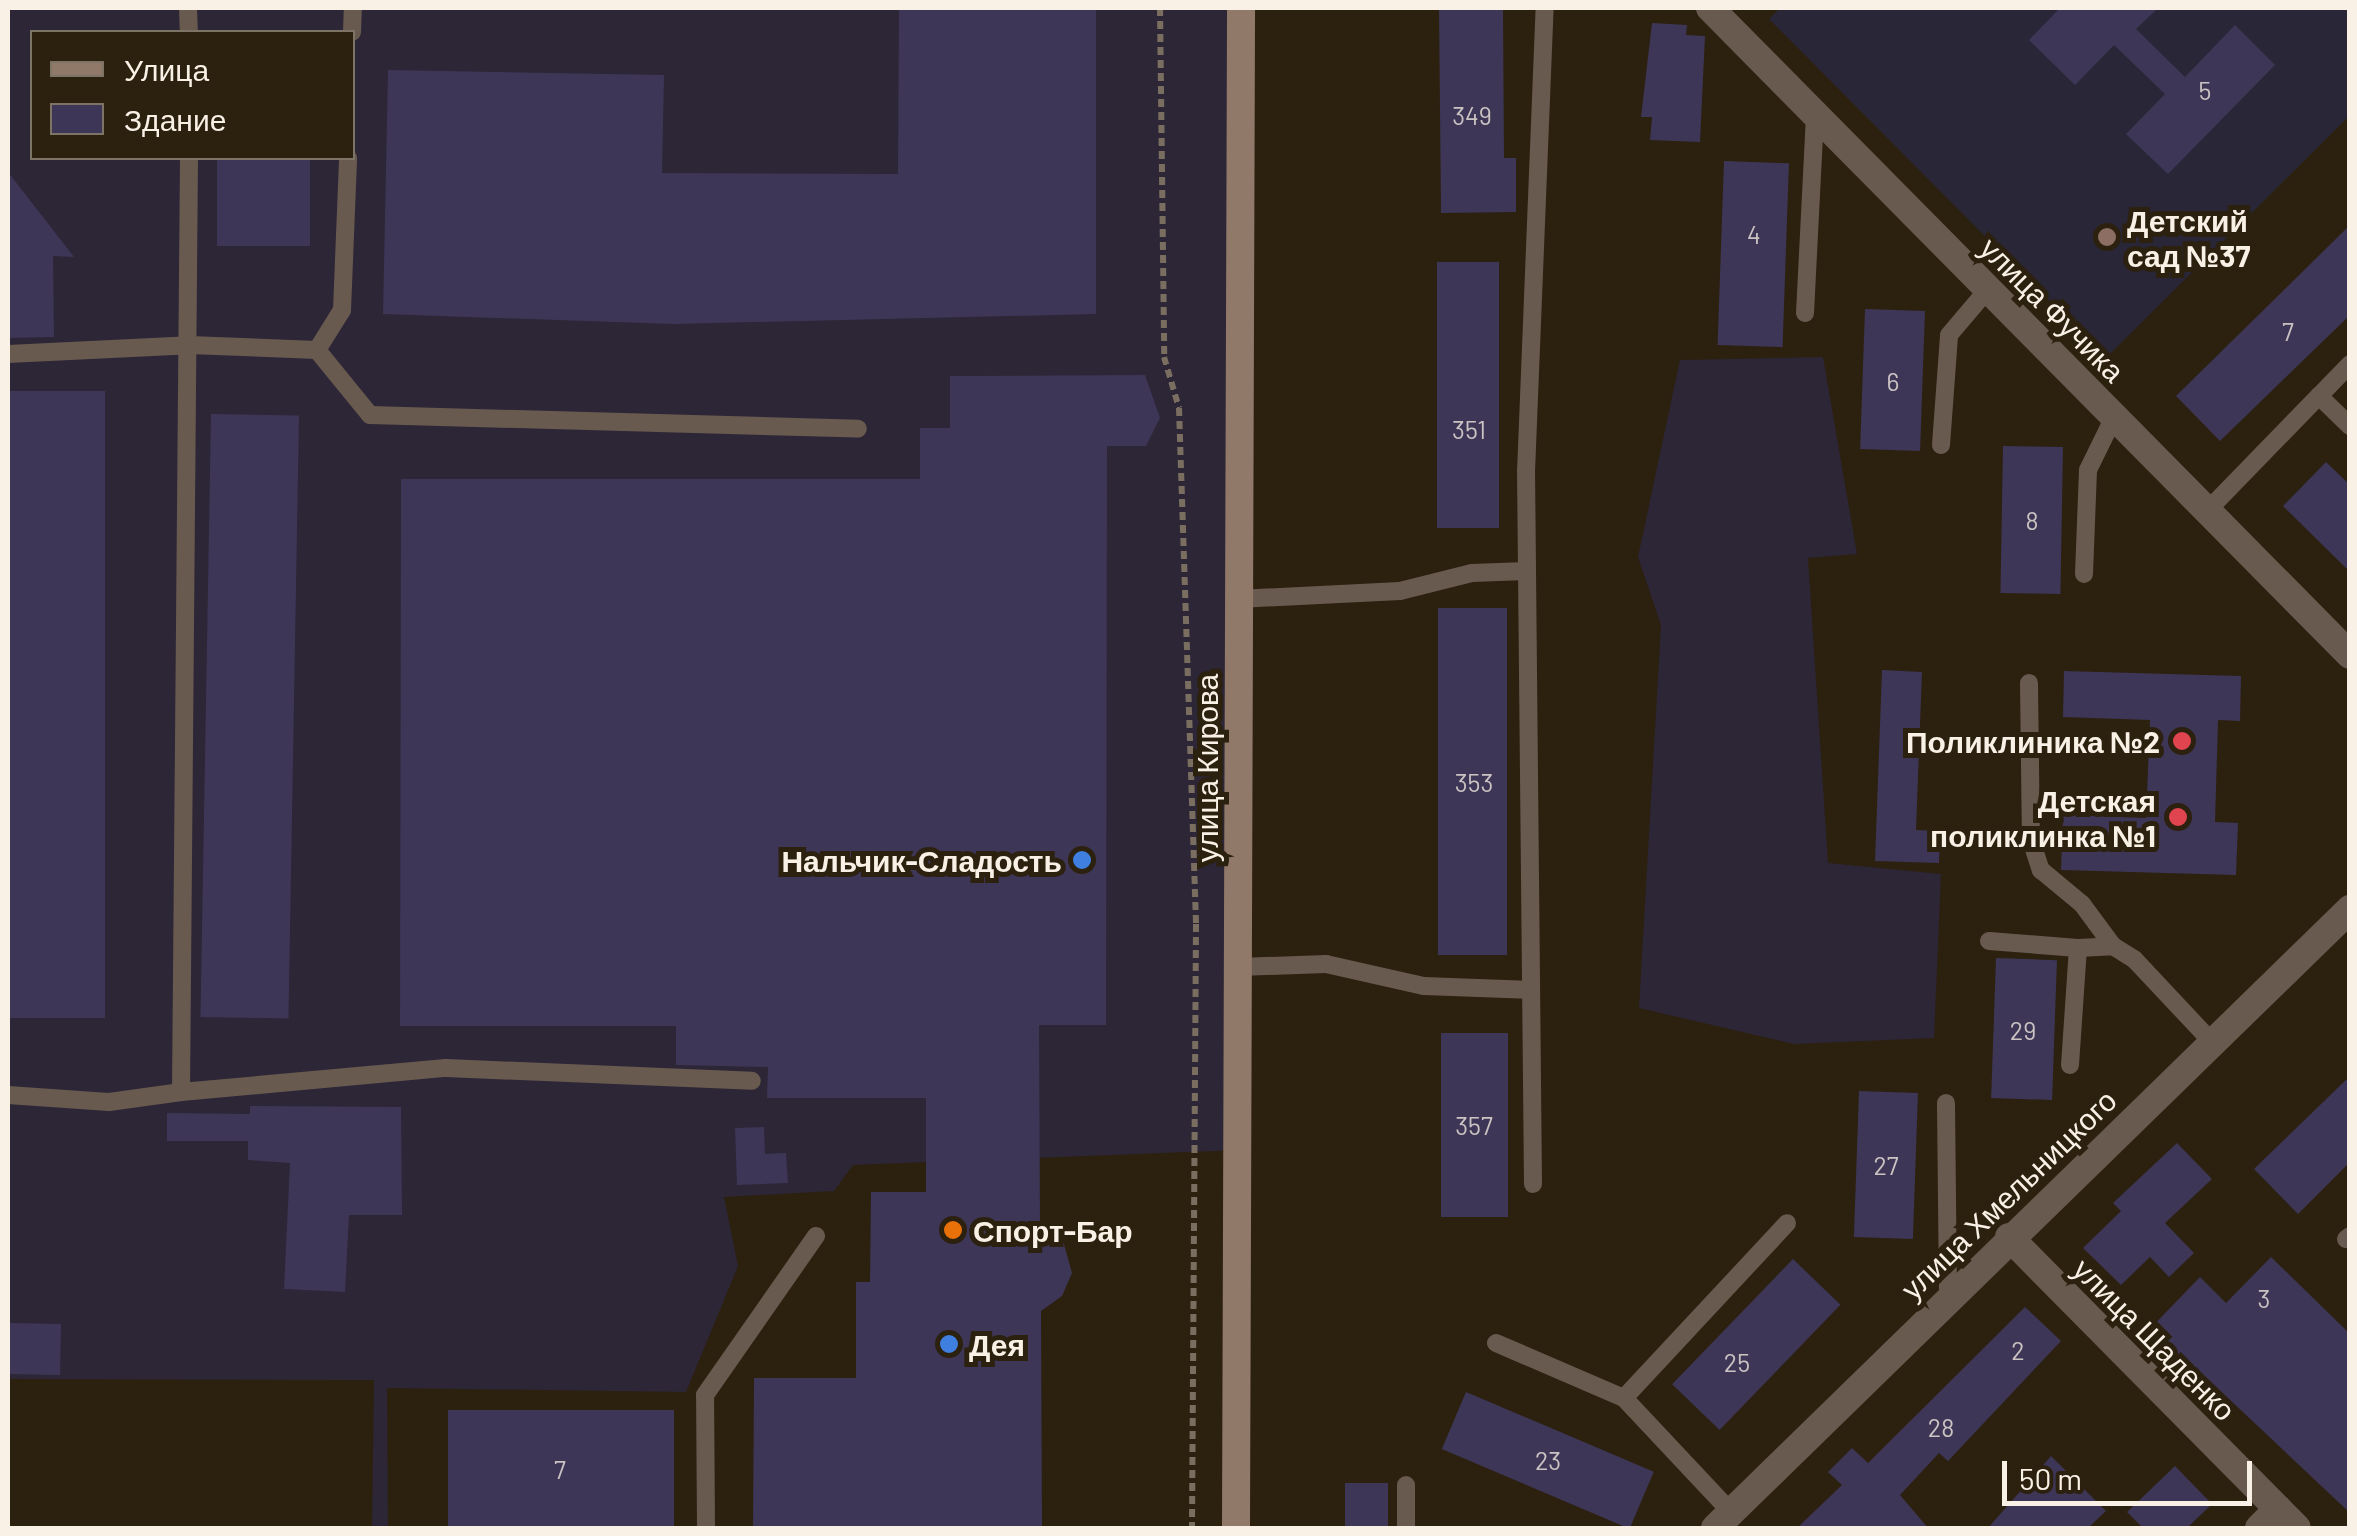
<!DOCTYPE html>
<meta charset="utf-8">
<style>
body{margin:0}
#map{position:relative;width:2357px;height:1536px;overflow:hidden;background:#2c200f;font-family:Barlow,sans-serif}
div>[style]{position:absolute}
.industrial>*{inset:0;background:#2d2636}
.education>*{inset:0;background:#292737}
.building>*{inset:0;background:#3d3657;transform-origin:0 0}
.path>*{height:6px;margin-top:-3px;transform-origin:0;background:repeating-linear-gradient(90deg,#796e5f 0 8px,transparent 0 13px)}
.service>*{height:18px;margin:-9px;padding:0 9px;transform-origin:9px;border-radius:9px;background:#695a50}
.minor>*{height:28px;margin:-14px;padding:0 14px;transform-origin:14px;border-radius:14px;background:#695a50}
.tertiary>*{height:28px;margin:-14px;padding:0 14px;transform-origin:14px;border-radius:14px;background:#695a50}
.secondary>*{height:28px;margin:-14px;padding:0 14px;transform-origin:14px;border-radius:14px;background:#917969}
.dots>*{width:28px;height:28px;translate:-50% -50%;box-sizing:border-box;border:5px solid #2c200f;border-radius:50%}
span{translate:-50% -50%;white-space:nowrap;text-align:center;line-height:1.15;-webkit-text-stroke:10px #2c200f;paint-order:stroke}
.number-label{font-size:25px;color:#cbc2c2}
.number-label span{-webkit-text-stroke-width:0}
.poi-label{font-size:30px;color:#faf1e6;font-weight:700}
.left{translate:0 -50%;text-align:left}
.right{translate:-100% -50%;text-align:right}
.street-label{font-size:30px;color:#faf1e6}
.frame{position:absolute;inset:0;border:10px solid #faf1e6;pointer-events:none}
.legend{position:absolute;left:30px;top:30px;width:325px;height:130px;box-sizing:border-box;background:#2c200f;border:2px solid #7e7465;margin:0;padding:12px 18px;list-style:none;font-size:30px;color:#faf1e6}
.legend li{display:flex;align-items:center;gap:20px;height:50px}
.legend b{width:50px;border:2px solid #7e7465}
.scale{position:absolute;left:2002px;top:1461px;width:250px;height:45px;box-sizing:border-box;border:5px solid #faf1e6;border-top:0;padding-left:12px;font-size:30px;line-height:35px;white-space:nowrap;color:#faf1e6;-webkit-text-stroke:8px #2c200f;paint-order:stroke}
</style>
<div id="map">
<div class="industrial">
<i style="clip-path:polygon(evenodd,8px 8px,1241px 8px,1239px 1150px,853px 1165px,834px 1191px,724px 1197px,738px 1266px,686px 1392px,387px 1388px,388px 1528px,372px 1528px,374px 1380px,8px 1379px,8px 8px,32px 32px,352px 32px,352px 158px,32px 158px,32px 32px)"></i>
<i style="clip-path:polygon(1823px 357px,1857px 554px,1808px 558px,1828px 863px,1941px 874px,1934px 1038px,1794px 1044px,1639px 1008px,1661px 625px,1638px 557px,1680px 360px)"></i>
</div>
<div class="education">
<i style="clip-path:polygon(1780px 8px,2349px 8px,2349px 116px,2106px 358px,1769px 19px)"></i>
</div>
<div class="building">
<i style="clip-path:polygon(899px 8px,1096px 8px,1096px 314px,673px 324px,383px 314px,388px 70px,664px 75px,662px 173px,898px 174px)"></i>
<i style="clip-path:polygon(1439px 8px,1503px 8px,1504px 158px,1516px 158px,1516px 212px,1441px 213px)"></i>
<i style="clip-path:polygon(2060px 8px,2158px 8px,2136px 29px,2185px 77px,2235px 25px,2275px 65px,2168px 174px,2126px 134px,2165px 94px,2114px 45px,2075px 85px,2029px 40px)"></i>
<i style="clip-path:polygon(1652px 23px,1687px 25px,1686px 35px,1705px 36px,1700px 142px,1650px 140px,1652px 117px,1641px 117px)"></i>
<i style="left:217px;top:158px;width:93px;height:88px"></i>
<i style="left:1724px;top:161px;width:65px;height:184px;rotate:2deg"></i>
<i style="clip-path:polygon(8px 172px,74px 257px,53px 256px,54px 337px,8px 338px)"></i>
<i style="clip-path:polygon(2350px 225px,2350px 315px,2220px 441px,2176px 396px)"></i>
<i style="left:1499px;top:262px;width:266px;height:62px;rotate:90deg"></i>
<i style="left:1865px;top:309px;width:60px;height:140px;rotate:2deg"></i>
<i style="clip-path:polygon(1145px 375px,1160px 418px,1146px 446px,1107px 446px,1106px 1025px,1039px 1025px,1040px 1222px,1062px 1237px,1072px 1273px,1062px 1296px,1041px 1311px,1042px 1528px,753px 1528px,754px 1378px,856px 1378px,856px 1282px,870px 1282px,871px 1192px,926px 1192px,926px 1098px,767px 1098px,768px 1067px,676px 1065px,676px 1026px,400px 1026px,401px 479px,920px 479px,920px 428px,950px 428px,950px 376px)"></i>
<i style="left:105px;top:391px;width:627px;height:97px;rotate:90deg"></i>
<i style="left:211px;top:414px;width:88px;height:603px;rotate:1deg"></i>
<i style="left:2003px;top:446px;width:60px;height:147px;rotate:1deg"></i>
<i style="clip-path:polygon(2326px 462px,2350px 485px,2350px 572px,2283px 506px)"></i>
<i style="left:1507px;top:608px;width:347px;height:69px;rotate:90deg"></i>
<i style="clip-path:polygon(1882px 670px,1922px 672px,1916px 830px,1940px 831px,1939px 863px,1875px 861px)"></i>
<i style="clip-path:polygon(2064px 671px,2241px 676px,2240px 721px,2218px 720px,2215px 822px,2238px 823px,2236px 875px,2061px 870px,2063px 815px,2146px 818px,2150px 720px,2063px 717px)"></i>
<i style="left:1996px;top:958px;width:61px;height:140px;rotate:2deg"></i>
<i style="left:1441px;top:1033px;width:67px;height:184px"></i>
<i style="clip-path:polygon(2350px 1076px,2350px 1162px,2298px 1214px,2254px 1169px)"></i>
<i style="left:1859px;top:1091px;width:59px;height:146px;rotate:2deg"></i>
<i style="clip-path:polygon(250px 1106px,401px 1107px,402px 1215px,349px 1215px,345px 1292px,284px 1289px,290px 1163px,248px 1160px,248px 1141px,167px 1141px,167px 1113px,250px 1114px)"></i>
<i style="clip-path:polygon(764px 1127px,765px 1154px,786px 1153px,788px 1183px,737px 1185px,735px 1128px)"></i>
<i style="clip-path:polygon(2177px 1143px,2212px 1179px,2165px 1223px,2194px 1253px,2169px 1277px,2150px 1257px,2121px 1285px,2083px 1248px,2121px 1211px,2113px 1203px)"></i>
<i style="clip-path:polygon(2271px 1257px,2350px 1334px,2350px 1513px,2194px 1366px,2186px 1375px,2144px 1335px,2200px 1277px,2226px 1303px)"></i>
<i style="left:1793px;top:1259px;width:66px;height:174px;rotate:44deg"></i>
<i style="clip-path:polygon(2025px 1307px,2061px 1341px,1948px 1461px,1939px 1453px,1900px 1495px,1928px 1528px,1797px 1528px,1842px 1485px,1828px 1472px,1852px 1448px,1868px 1463px)"></i>
<i style="left:8px;top:1323px;width:53px;height:51px;rotate:1deg"></i>
<i style="left:1466px;top:1392px;width:204px;height:62px;rotate:23deg"></i>
<i style="left:448px;top:1410px;width:226px;height:118px"></i>
<i style="clip-path:polygon(2051px 1456px,2106px 1511px,2088px 1528px,1988px 1528px)"></i>
<i style="clip-path:polygon(2175px 1466px,2212px 1504px,2187px 1528px,2143px 1528px,2127px 1512px)"></i>
<i style="left:1388px;top:1483px;width:45px;height:43px;rotate:90deg"></i>
</div>
<div class="path">
<i style="left:1160px;top:8px;width:349px;rotate:89.3deg"></i>
<i style="left:1164px;top:357px;width:53px;rotate:73.6deg"></i>
<i style="left:1179px;top:408px;width:516px;rotate:88.11deg"></i>
<i style="left:1196px;top:924px;width:604px;rotate:90.38deg"></i>
</div>
<div class="service">
<i style="left:188px;top:8px;width:24px;rotate:88deg"></i>
<i style="left:352px;top:32px;width:24px;rotate:-88deg"></i>
<i style="left:1805px;top:313px;width:200px;rotate:-87.1deg"></i>
<i style="left:317px;top:350px;width:47px;rotate:-58deg"></i>
<i style="left:342px;top:310px;width:152px;rotate:-87.7deg"></i>
<i style="left:8px;top:354px;width:181px;rotate:-2.8deg"></i>
<i style="left:189px;top:345px;width:128px;rotate:2.2deg"></i>
<i style="left:317px;top:350px;width:84px;rotate:50.8deg"></i>
<i style="left:370px;top:415px;width:488px;rotate:1.6deg"></i>
<i style="left:2319px;top:396px;width:45px;rotate:-45.9deg"></i>
<i style="left:1941px;top:445px;width:110px;rotate:-85.8deg"></i>
<i style="left:1949px;top:335px;width:60px;rotate:-49.7deg"></i>
<i style="left:2207px;top:511px;width:161px;rotate:-45.8deg"></i>
<i style="left:2319px;top:396px;width:43px;rotate:44.1deg"></i>
<i style="left:2084px;top:574px;width:104px;rotate:-87.8deg"></i>
<i style="left:2088px;top:470px;width:59px;rotate:-63.9deg"></i>
<i style="left:1238px;top:599px;width:162px;rotate:-2.8deg"></i>
<i style="left:1400px;top:591px;width:74px;rotate:-14deg"></i>
<i style="left:1472px;top:573px;width:54px;rotate:-2.1deg"></i>
<i style="left:2029px;top:683px;width:157px;rotate:89.3deg"></i>
<i style="left:2031px;top:840px;width:32px;rotate:72deg"></i>
<i style="left:2041px;top:870px;width:53px;rotate:39.7deg"></i>
<i style="left:2082px;top:904px;width:52px;rotate:53.6deg"></i>
<i style="left:1989px;top:941px;width:89px;rotate:4.5deg"></i>
<i style="left:1239px;top:967px;width:87px;rotate:-2deg"></i>
<i style="left:1326px;top:964px;width:100px;rotate:12.7deg"></i>
<i style="left:1424px;top:986px;width:107px;rotate:2.1deg"></i>
<i style="left:2070px;top:1065px;width:117px;rotate:-86.1deg"></i>
<i style="left:2078px;top:948px;width:35px;rotate:-3deg"></i>
<i style="left:2113px;top:946px;width:25px;rotate:32deg"></i>
<i style="left:2134px;top:959px;width:114px;rotate:46.8deg"></i>
<i style="left:181px;top:1092px;width:266px;rotate:-5.2deg"></i>
<i style="left:446px;top:1068px;width:306px;rotate:2.4deg"></i>
<i style="left:8px;top:1095px;width:101px;rotate:4deg"></i>
<i style="left:109px;top:1102px;width:73px;rotate:-7.9deg"></i>
<i style="left:181px;top:1092px;width:934px;rotate:-89.51deg"></i>
<i style="left:1946px;top:1103px;width:194px;rotate:89.4deg"></i>
<i style="left:1533px;top:1184px;width:712px;rotate:-90.56deg"></i>
<i style="left:1526px;top:472px;width:464px;rotate:-87.7deg"></i>
<i style="left:2346px;top:1239px;width:5px;rotate:-37deg"></i>
<i style="left:1496px;top:1343px;width:139px;rotate:23.3deg"></i>
<i style="left:1624px;top:1398px;width:239px;rotate:-47deg"></i>
<i style="left:1624px;top:1398px;width:156px;rotate:46.8deg"></i>
<i style="left:1406px;top:1485px;width:43px;rotate:90deg"></i>
<i style="left:706px;top:1528px;width:133px;rotate:-90.4deg"></i>
<i style="left:705px;top:1395px;width:194px;rotate:-55.1deg"></i>
</div>
<div class="minor">
<i style="left:1710px;top:8px;width:910px;rotate:45.31deg"></i>
<i style="left:2009px;top:1237px;width:409px;rotate:45.3deg"></i>
<i style="left:2259px;top:1528px;width:27px;rotate:-45deg"></i>
</div>
<div class="tertiary">
<i style="left:1715px;top:1528px;width:887px;rotate:-44.27deg"></i>
</div>
<div class="secondary">
<i style="left:1236px;top:1528px;width:1520px;rotate:-89.81deg"></i>
</div>
<div class="dots">
<i style="left:2107px;top:237px;background:#8d6e63"></i>
<i style="left:2182px;top:741px;background:#e0444e"></i>
<i style="left:2178px;top:817px;background:#e0444e"></i>
<i style="left:1082px;top:860px;background:#3f7fe0"></i>
<i style="left:953px;top:1230px;background:#e8710a"></i>
<i style="left:949px;top:1344px;background:#3f7fe0"></i>
</div>
<div class="number-label">
<span style="left:2205px;top:90px">5</span>
<span style="left:1472px;top:115px">349</span>
<span style="left:1754px;top:234px">4</span>
<span style="left:2288px;top:331px">7</span>
<span style="left:1893px;top:381px">6</span>
<span style="left:1469px;top:429px">351</span>
<span style="left:2032px;top:520px">8</span>
<span style="left:1474px;top:782px">353</span>
<span style="left:2023px;top:1030px">29</span>
<span style="left:1474px;top:1125px">357</span>
<span style="left:1886px;top:1165px">27</span>
<span style="left:2264px;top:1298px">3</span>
<span style="left:2018px;top:1350px">2</span>
<span style="left:1737px;top:1362px">25</span>
<span style="left:1941px;top:1427px">28</span>
<span style="left:1548px;top:1460px">23</span>
<span style="left:560px;top:1469px">7</span>
</div>
<div class="poi-label">
<span class="left" style="left:2127px;top:237px">Детский<br>сад №37</span>
<span class="right" style="left:2160px;top:741px">Поликлиника №2</span>
<span class="right" style="left:2156px;top:817px">Детская<br>поликлинка №1</span>
<span class="right" style="left:1062px;top:860px">Нальчик-Сладость</span>
<span class="left" style="left:973px;top:1230px">Спорт-Бар</span>
<span class="left" style="left:969px;top:1344px">Дея</span>
</div>
<div class="street-label">
<span style="left:2053px;top:309px;rotate:45deg">улица Фучика</span>
<span style="left:1206px;top:768px;rotate:-90deg">улица Кирова</span>
<span style="left:2008px;top:1194px;rotate:-44deg">улица Хмельницкого</span>
<span style="left:2155px;top:1339px;rotate:45deg">улица Щаденко</span>
</div>
<div class="frame"></div>
<ul class="legend">
<li><b style="height:12px;background:#917969"></b>Улица</li>
<li><b style="height:28px;background:#3d3657"></b>Здание</li>
</ul>
<div class="scale">50 m</div>
</div>
